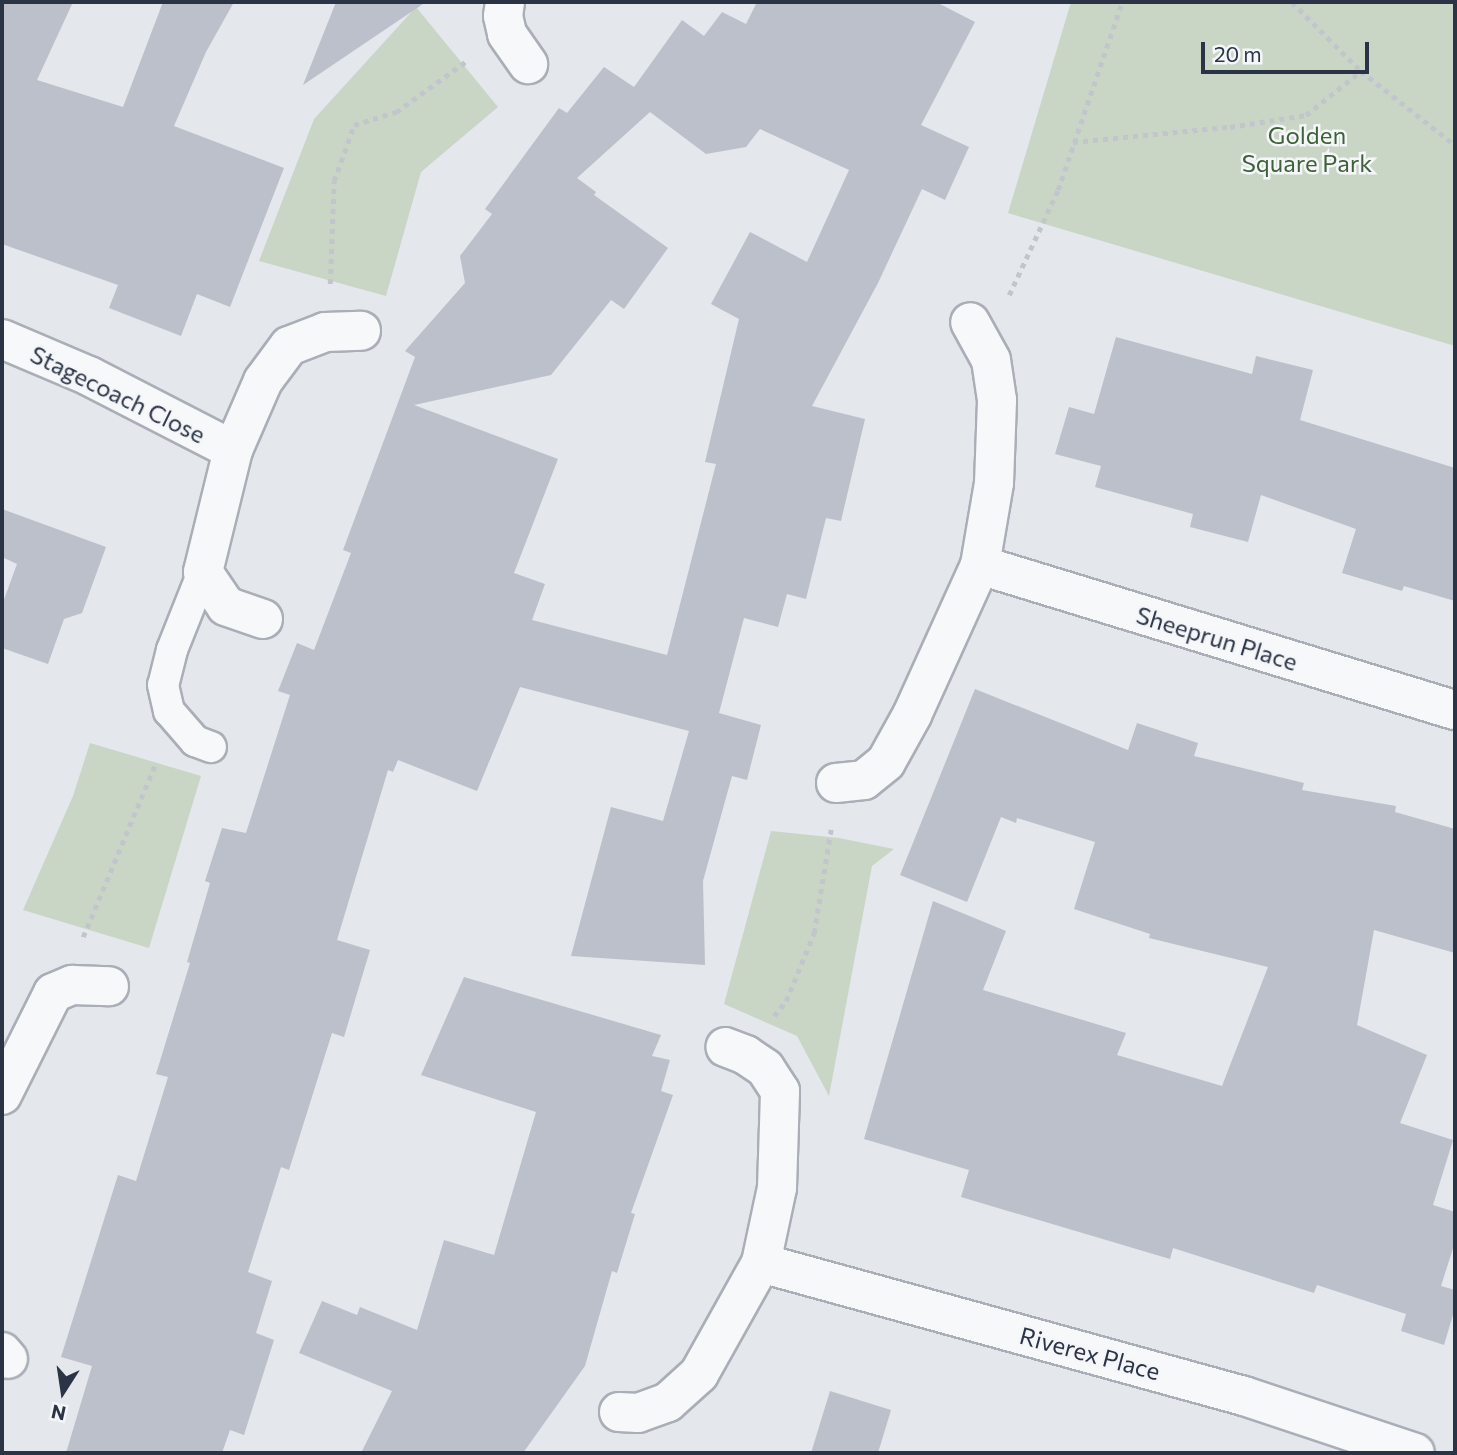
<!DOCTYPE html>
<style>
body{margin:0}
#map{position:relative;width:1457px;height:1455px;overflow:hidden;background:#e4e7ec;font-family:Commissioner,sans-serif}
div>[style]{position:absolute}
.green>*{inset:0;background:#c9d6c5}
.building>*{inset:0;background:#bbc0ca}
.path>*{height:4.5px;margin-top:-2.25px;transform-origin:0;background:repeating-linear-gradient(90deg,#c2c5cb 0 5px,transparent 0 10px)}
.roads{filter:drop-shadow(2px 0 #a9aeb7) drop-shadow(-2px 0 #a9aeb7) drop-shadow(0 2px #a9aeb7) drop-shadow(0 -2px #a9aeb7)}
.lane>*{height:30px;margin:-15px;padding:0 15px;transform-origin:15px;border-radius:15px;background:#f7f8fa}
.street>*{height:38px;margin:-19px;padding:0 19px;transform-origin:19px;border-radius:19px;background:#f7f8fa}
span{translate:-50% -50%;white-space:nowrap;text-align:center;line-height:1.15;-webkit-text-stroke:5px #f4f6f9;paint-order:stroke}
.park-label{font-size:24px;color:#3f6138}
.street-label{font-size:24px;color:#2b3445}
.frame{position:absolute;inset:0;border:4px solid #2b3445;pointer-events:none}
.north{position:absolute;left:28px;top:1357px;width:70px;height:70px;-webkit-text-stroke:5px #f4f6f9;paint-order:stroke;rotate:192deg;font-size:19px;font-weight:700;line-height:28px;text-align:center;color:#2b3445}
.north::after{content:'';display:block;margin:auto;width:24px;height:32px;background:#2b3445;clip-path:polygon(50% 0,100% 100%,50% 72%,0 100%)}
.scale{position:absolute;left:1201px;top:42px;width:168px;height:32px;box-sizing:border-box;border:4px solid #2b3445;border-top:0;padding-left:9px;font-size:21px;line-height:24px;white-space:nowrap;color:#2b3445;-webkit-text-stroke:5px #f4f6f9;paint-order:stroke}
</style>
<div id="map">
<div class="green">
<i style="clip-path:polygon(1071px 2px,1455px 2px,1455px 346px,1008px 213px)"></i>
<i style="clip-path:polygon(416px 7px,498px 107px,421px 172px,386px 296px,259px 261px,314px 119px)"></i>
<i style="clip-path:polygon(90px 743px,201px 776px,149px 948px,23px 910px,73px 796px)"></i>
<i style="clip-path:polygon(771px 831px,839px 838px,894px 849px,872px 866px,829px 1096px,797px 1036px,724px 1004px)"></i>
</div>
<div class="building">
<i style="clip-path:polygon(2px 2px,73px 2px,37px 80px,123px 107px,163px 2px,234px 2px,206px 52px,174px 126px,284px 168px,230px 307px,197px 294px,181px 336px,109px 308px,118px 285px,2px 244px)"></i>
<i style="clip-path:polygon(336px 2px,426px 2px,303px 85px)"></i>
<i style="clip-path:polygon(evenodd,757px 2px,872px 2px,877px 4px,936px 2px,975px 22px,921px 125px,969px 147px,945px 200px,922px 189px,878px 283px,812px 406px,865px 419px,841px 521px,826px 518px,806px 599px,787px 594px,778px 627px,744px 618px,719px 713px,761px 725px,747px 780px,732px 776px,703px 881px,705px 965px,571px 956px,611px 807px,663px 821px,689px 731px,520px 687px,477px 791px,398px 760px,393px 772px,388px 770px,337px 940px,370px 950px,344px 1037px,332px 1033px,289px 1170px,281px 1167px,248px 1272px,272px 1281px,256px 1333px,274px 1340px,244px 1435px,230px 1430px,222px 1453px,66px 1453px,92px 1366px,61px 1357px,118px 1175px,136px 1181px,168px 1077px,156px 1074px,190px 963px,187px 962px,210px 883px,205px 881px,222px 828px,246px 833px,290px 695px,278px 691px,297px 643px,314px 650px,351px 553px,343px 550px,415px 357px,405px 351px,465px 283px,460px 256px,492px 214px,485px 209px,559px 108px,567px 113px,604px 67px,634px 87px,682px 20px,704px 36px,722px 12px,746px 24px,757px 2px,650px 112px,706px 154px,746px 147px,760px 129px,849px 170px,807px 262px,750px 232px,711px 304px,739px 319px,705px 462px,716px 464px,667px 655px,532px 620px,545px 584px,514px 573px,558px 459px,414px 405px,551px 375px,611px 300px,624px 309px,668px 248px,594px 195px,596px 192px,577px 178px,650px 112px)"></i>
<i style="clip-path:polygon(1116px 337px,1252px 374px,1256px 356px,1313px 370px,1300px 420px,1455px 468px,1455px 601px,1404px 586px,1402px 591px,1342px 573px,1356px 529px,1261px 495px,1248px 542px,1190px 527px,1193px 514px,1095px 487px,1101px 466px,1055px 454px,1069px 407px,1094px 414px)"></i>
<i style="clip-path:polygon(2px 509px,106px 547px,82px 613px,64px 619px,48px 664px,2px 648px,2px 605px,17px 564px,2px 557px)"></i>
<i style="clip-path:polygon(975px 689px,1128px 750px,1137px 723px,1198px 743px,1194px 756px,1304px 783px,1302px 790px,1396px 806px,1395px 812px,1455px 829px,1455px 953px,1374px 930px,1357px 1025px,1427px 1055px,1400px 1123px,1453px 1140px,1433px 1205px,1455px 1212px,1455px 1242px,1441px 1286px,1455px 1290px,1455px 1308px,1444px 1345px,1401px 1331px,1406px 1314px,1317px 1285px,1314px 1293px,1173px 1248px,1170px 1259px,961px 1197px,969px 1170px,864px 1139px,933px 901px,1006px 931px,983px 990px,1126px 1033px,1117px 1055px,1222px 1086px,1268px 967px,1149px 938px,1150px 934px,1074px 909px,1095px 842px,1017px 818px,1016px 823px,1001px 817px,967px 902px,900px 875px)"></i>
<i style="clip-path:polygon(464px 977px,661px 1035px,652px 1056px,670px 1060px,661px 1091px,673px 1095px,631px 1213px,635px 1214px,617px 1273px,612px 1271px,585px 1366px,523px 1453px,361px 1453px,392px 1391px,299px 1353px,322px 1301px,357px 1315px,360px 1307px,417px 1330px,444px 1240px,494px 1255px,536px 1112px,421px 1075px)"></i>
<i style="clip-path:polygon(830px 1391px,891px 1410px,878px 1453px,811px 1453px)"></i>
</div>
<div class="path">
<i style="left:1292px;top:2px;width:98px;rotate:45deg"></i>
<i style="left:1361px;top:71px;width:120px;rotate:38.2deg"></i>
<i style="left:1073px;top:142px;width:158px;rotate:-5.5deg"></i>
<i style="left:1230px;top:127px;width:77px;rotate:-9deg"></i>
<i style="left:1306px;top:115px;width:70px;rotate:-38.7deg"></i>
<i style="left:330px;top:284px;width:103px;rotate:-87.8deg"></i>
<i style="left:334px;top:181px;width:59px;rotate:-70.3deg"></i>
<i style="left:354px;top:125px;width:44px;rotate:-17.2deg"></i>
<i style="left:396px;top:112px;width:89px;rotate:-35.8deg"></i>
<i style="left:1009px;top:295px;width:116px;rotate:-65deg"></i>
<i style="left:1058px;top:190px;width:199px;rotate:-71.2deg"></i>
<i style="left:83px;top:937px;width:186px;rotate:-67.3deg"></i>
<i style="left:774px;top:1016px;width:19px;rotate:-51deg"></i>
<i style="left:786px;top:1001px;width:74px;rotate:-67.6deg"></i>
<i style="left:814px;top:933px;width:105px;rotate:-80.7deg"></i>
</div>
<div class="roads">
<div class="lane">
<i style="left:203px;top:572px;width:84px;rotate:111.7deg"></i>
<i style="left:172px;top:650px;width:36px;rotate:104deg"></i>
<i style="left:163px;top:685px;width:27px;rotate:77deg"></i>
<i style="left:169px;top:711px;width:40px;rotate:49deg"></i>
<i style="left:195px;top:741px;width:17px;rotate:21deg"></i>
</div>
<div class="street">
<i style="left:505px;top:2px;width:14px;rotate:98deg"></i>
<i style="left:503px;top:16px;width:18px;rotate:77deg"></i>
<i style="left:507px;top:34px;width:37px;rotate:55deg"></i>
<i style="left:2px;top:339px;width:95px;rotate:23deg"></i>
<i style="left:89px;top:376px;width:162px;rotate:27.2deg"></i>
<i style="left:980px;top:565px;width:497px;rotate:17deg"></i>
<i style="left:263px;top:619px;width:39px;rotate:-161deg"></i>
<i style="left:226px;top:606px;width:41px;rotate:-124.1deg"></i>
<i style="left:203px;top:572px;width:126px;rotate:-76.2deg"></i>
<i style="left:233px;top:450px;width:75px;rotate:-66.5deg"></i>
<i style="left:263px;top:381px;width:44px;rotate:-53.4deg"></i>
<i style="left:289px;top:346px;width:39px;rotate:-21deg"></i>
<i style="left:325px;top:332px;width:36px;rotate:-2deg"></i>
<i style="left:836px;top:783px;width:28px;rotate:-6deg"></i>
<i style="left:864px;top:780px;width:28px;rotate:-39deg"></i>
<i style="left:886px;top:762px;width:54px;rotate:-61deg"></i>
<i style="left:912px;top:715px;width:165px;rotate:-65.6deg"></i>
<i style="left:980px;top:565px;width:83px;rotate:-80.3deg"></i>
<i style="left:994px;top:483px;width:83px;rotate:-87.9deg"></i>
<i style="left:997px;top:400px;width:40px;rotate:-98.5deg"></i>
<i style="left:991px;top:360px;width:43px;rotate:-118.9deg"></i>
<i style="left:2px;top:1095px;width:114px;rotate:-63.4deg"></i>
<i style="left:53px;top:993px;width:21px;rotate:-23deg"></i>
<i style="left:72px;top:985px;width:37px;rotate:2deg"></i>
<i style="left:761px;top:1263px;width:501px;rotate:15.4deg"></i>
<i style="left:1244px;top:1396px;width:180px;rotate:18.4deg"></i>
<i style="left:2px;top:1352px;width:9px;rotate:49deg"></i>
<i style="left:619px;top:1412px;width:19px;rotate:3deg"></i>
<i style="left:638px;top:1413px;width:32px;rotate:-20deg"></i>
<i style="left:668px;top:1402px;width:42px;rotate:-42.1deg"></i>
<i style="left:699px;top:1374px;width:127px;rotate:-60.8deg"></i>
<i style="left:761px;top:1263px;width:77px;rotate:-78deg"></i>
<i style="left:777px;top:1188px;width:97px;rotate:-88.2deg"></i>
<i style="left:780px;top:1091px;width:27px;rotate:-123deg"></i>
<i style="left:765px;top:1068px;width:23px;rotate:-146deg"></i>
<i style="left:746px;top:1055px;width:22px;rotate:-159deg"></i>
</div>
</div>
<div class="park-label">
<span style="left:1307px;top:149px">Golden<br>Square Park</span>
</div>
<div class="street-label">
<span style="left:118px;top:394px;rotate:26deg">Stagecoach Close</span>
<span style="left:1217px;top:638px;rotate:17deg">Sheeprun Place</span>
<span style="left:1090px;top:1353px;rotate:15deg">Riverex Place</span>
</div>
<div class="frame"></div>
<div class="north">N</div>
<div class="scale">20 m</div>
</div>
